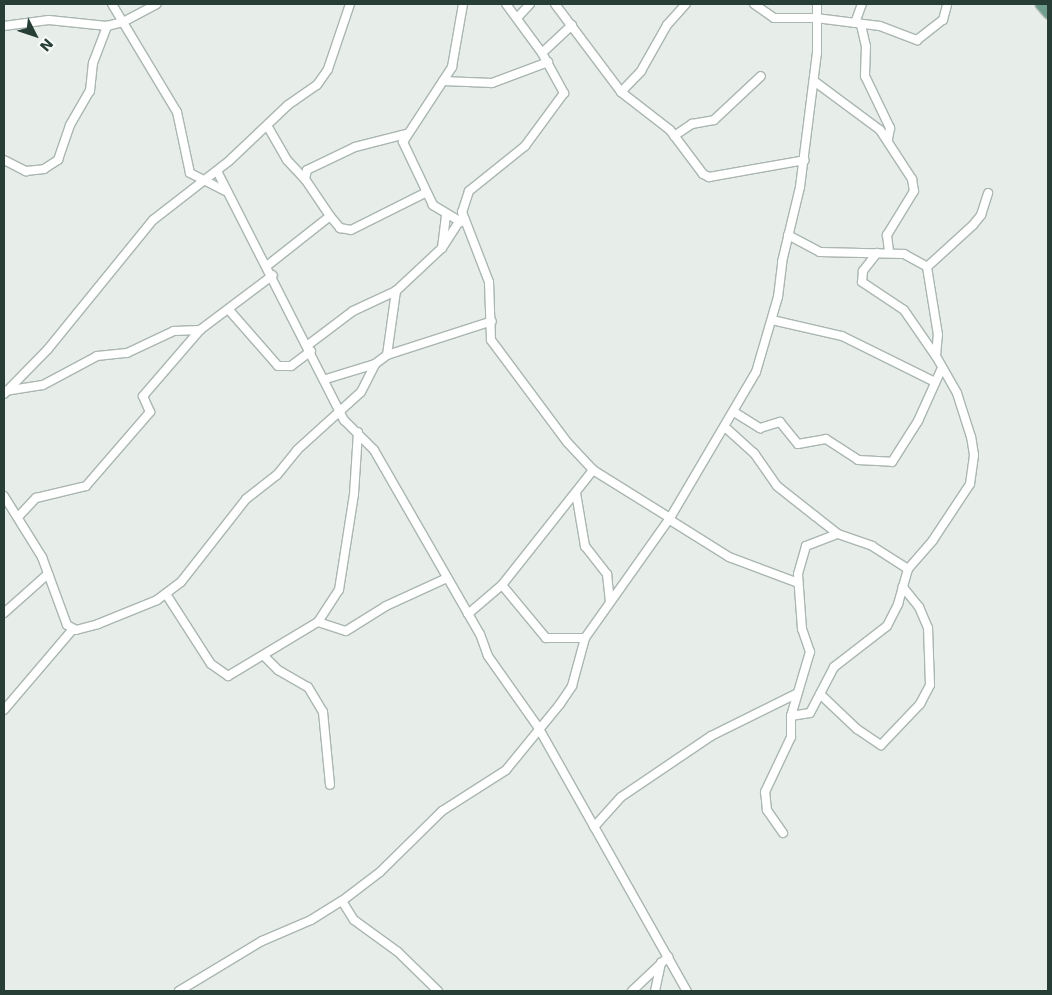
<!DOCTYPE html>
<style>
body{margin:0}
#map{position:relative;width:1052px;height:995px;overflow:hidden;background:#e7eeea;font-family:"DejaVu Sans",sans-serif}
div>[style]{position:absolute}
.roads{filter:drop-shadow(1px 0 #aab6b0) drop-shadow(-1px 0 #aab6b0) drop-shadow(0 1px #aab6b0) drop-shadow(0 -1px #aab6b0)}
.street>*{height:8px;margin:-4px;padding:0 4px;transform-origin:4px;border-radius:4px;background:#fff}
.primary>*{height:11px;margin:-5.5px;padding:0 5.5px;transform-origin:5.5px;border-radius:5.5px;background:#709e8e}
span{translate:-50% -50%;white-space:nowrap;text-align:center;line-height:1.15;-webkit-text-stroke:4.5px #f7faf8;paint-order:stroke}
.frame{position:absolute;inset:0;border:5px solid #273e36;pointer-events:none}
.north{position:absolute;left:10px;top:10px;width:50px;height:50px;-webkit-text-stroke:4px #f7faf8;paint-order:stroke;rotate:131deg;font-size:14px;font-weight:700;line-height:20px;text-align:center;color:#273e36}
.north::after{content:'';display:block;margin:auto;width:18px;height:22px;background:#273e36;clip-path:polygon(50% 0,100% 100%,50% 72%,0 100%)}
</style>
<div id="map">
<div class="roads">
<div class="street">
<i style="left:112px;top:4px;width:126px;rotate:59deg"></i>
<i style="left:177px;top:112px;width:62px;rotate:78deg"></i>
<i style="left:190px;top:173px;width:39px;rotate:27deg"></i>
<i style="left:506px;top:4px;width:61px;rotate:53.7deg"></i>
<i style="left:542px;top:53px;width:46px;rotate:61.2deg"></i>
<i style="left:564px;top:93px;width:66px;rotate:126.3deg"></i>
<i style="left:525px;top:146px;width:72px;rotate:141.2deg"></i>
<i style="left:469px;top:191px;width:22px;rotate:108deg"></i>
<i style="left:462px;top:212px;width:75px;rotate:68.9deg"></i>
<i style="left:489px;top:282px;width:58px;rotate:88deg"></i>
<i style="left:491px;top:340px;width:127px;rotate:53.3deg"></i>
<i style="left:567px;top:442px;width:38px;rotate:47deg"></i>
<i style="left:593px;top:470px;width:91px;rotate:31.9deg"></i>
<i style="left:555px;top:4px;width:110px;rotate:53.1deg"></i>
<i style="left:621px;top:92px;width:62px;rotate:37.8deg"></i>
<i style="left:670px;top:130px;width:55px;rotate:53.1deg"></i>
<i style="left:703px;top:174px;width:7px;rotate:27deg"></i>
<i style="left:709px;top:177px;width:97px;rotate:-10deg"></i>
<i style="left:754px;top:4px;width:24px;rotate:35deg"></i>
<i style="left:774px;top:18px;width:42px"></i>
<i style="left:816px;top:18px;width:64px;rotate:7.1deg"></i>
<i style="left:880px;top:26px;width:40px;rotate:21deg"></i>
<i style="left:917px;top:40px;width:33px;rotate:-38deg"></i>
<i style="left:943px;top:20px;width:16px;rotate:-75deg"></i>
<i style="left:517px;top:18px;width:19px;rotate:-47deg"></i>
<i style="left:855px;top:23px;width:20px;rotate:-70deg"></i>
<i style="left:861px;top:25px;width:22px;rotate:77deg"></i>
<i style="left:866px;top:46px;width:30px;rotate:92deg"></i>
<i style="left:865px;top:76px;width:58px;rotate:64.3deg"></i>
<i style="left:890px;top:128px;width:11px;rotate:100deg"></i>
<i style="left:4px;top:26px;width:45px;rotate:-7.6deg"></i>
<i style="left:49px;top:20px;width:58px;rotate:5.9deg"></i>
<i style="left:107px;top:26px;width:16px;rotate:-14deg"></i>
<i style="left:123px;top:22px;width:38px;rotate:-28deg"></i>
<i style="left:542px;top:53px;width:41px;rotate:-43deg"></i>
<i style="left:443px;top:81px;width:49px;rotate:2.3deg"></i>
<i style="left:492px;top:83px;width:60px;rotate:-20.6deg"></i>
<i style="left:814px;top:81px;width:82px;rotate:36.6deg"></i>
<i style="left:880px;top:130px;width:59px;rotate:56.9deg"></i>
<i style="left:912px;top:179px;width:12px;rotate:81deg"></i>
<i style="left:914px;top:191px;width:52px;rotate:121.5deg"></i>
<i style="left:887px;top:235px;width:17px;rotate:83deg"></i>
<i style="left:621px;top:92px;width:29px;rotate:-46deg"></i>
<i style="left:641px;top:71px;width:53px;rotate:-60.5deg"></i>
<i style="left:667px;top:25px;width:28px;rotate:-48deg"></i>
<i style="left:268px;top:127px;width:38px;rotate:60deg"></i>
<i style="left:287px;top:160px;width:26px;rotate:47deg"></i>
<i style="left:674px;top:136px;width:22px;rotate:-34deg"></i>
<i style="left:692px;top:124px;width:22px;rotate:-10deg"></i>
<i style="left:714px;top:120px;width:64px;rotate:-43.1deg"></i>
<i style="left:4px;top:160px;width:25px;rotate:27deg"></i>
<i style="left:26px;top:171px;width:18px;rotate:-6deg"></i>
<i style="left:44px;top:169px;width:17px;rotate:-33deg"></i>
<i style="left:58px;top:160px;width:37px;rotate:-71deg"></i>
<i style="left:70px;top:125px;width:39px;rotate:-60deg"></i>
<i style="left:90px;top:91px;width:28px;rotate:-84deg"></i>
<i style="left:93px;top:63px;width:40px;rotate:-69deg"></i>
<i style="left:217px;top:171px;width:280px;rotate:63deg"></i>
<i style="left:344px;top:420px;width:42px;rotate:45deg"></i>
<i style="left:374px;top:450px;width:212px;rotate:60.1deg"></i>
<i style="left:480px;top:634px;width:23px;rotate:70deg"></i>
<i style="left:488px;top:656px;width:87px;rotate:54.8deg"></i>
<i style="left:538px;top:727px;width:303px;rotate:60.6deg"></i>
<i style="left:330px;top:216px;width:16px;rotate:50deg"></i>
<i style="left:340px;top:228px;width:11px;rotate:10deg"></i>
<i style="left:351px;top:230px;width:83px;rotate:-26.6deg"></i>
<i style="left:461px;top:222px;width:33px;rotate:-149deg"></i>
<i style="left:433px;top:205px;width:70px;rotate:-115.5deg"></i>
<i style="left:403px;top:142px;width:90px;rotate:-56.8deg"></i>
<i style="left:452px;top:67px;width:64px;rotate:-80.1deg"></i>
<i style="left:788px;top:235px;width:36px;rotate:28deg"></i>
<i style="left:820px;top:252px;width:84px;rotate:1.4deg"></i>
<i style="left:904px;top:254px;width:26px;rotate:29deg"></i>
<i style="left:442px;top:248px;width:32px;rotate:-83deg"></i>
<i style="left:877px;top:253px;width:23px;rotate:128deg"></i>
<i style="left:863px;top:271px;width:11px;rotate:95deg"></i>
<i style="left:862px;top:282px;width:50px;rotate:33.7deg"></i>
<i style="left:904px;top:310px;width:55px;rotate:55.4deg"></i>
<i style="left:268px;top:265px;width:79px;rotate:-38.3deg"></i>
<i style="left:330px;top:216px;width:45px;rotate:-124deg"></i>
<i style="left:305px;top:179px;width:9px;rotate:-77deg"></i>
<i style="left:307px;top:170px;width:53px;rotate:-25.6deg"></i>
<i style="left:355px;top:147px;width:53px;rotate:-14.3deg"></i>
<i style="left:229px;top:310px;width:74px;rotate:48.8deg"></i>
<i style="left:278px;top:366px;width:13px"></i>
<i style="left:291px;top:366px;width:25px;rotate:-37deg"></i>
<i style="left:772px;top:320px;width:72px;rotate:12.9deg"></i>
<i style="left:842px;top:336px;width:104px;rotate:26.3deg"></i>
<i style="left:308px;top:345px;width:56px;rotate:-37.1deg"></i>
<i style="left:353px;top:311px;width:47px;rotate:-24.9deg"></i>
<i style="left:387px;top:355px;width:65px;rotate:-82deg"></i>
<i style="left:396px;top:291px;width:63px;rotate:-43.1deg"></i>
<i style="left:442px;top:248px;width:35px;rotate:-57deg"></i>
<i style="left:326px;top:379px;width:51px;rotate:-17deg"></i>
<i style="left:5px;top:391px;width:38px;rotate:-9deg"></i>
<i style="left:43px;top:385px;width:61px;rotate:-28.2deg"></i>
<i style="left:97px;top:356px;width:30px;rotate:-6deg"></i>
<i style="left:127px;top:353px;width:52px;rotate:-25.1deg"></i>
<i style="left:174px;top:331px;width:26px;rotate:-2deg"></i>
<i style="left:200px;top:330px;width:91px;rotate:-37deg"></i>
<i style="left:4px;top:394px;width:63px;rotate:-45.6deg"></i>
<i style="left:48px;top:349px;width:166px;rotate:-50.9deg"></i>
<i style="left:153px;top:220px;width:96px;rotate:-37.8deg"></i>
<i style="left:229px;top:161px;width:81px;rotate:-43.5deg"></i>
<i style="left:288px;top:105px;width:35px;rotate:-35deg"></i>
<i style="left:317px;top:85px;width:19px;rotate:-55deg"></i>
<i style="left:328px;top:69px;width:69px;rotate:-71.3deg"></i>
<i style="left:734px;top:412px;width:31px;rotate:32deg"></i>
<i style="left:760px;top:428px;width:21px;rotate:-17deg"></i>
<i style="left:780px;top:422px;width:28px;rotate:51deg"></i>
<i style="left:798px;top:444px;width:28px;rotate:-10deg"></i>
<i style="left:826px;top:439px;width:38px;rotate:33deg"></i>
<i style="left:858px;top:460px;width:34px;rotate:3deg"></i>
<i style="left:892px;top:462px;width:49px;rotate:-57.6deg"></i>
<i style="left:918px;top:421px;width:56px;rotate:-65.7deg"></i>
<i style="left:726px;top:428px;width:38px;rotate:42deg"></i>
<i style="left:754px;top:453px;width:40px;rotate:55.1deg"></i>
<i style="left:777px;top:486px;width:48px;rotate:38.3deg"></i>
<i style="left:815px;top:516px;width:29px;rotate:38deg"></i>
<i style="left:838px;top:534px;width:36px;rotate:19deg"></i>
<i style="left:872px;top:546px;width:43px;rotate:32.6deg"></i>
<i style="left:576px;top:493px;width:54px;rotate:80.4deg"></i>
<i style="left:585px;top:546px;width:36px;rotate:52deg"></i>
<i style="left:607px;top:574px;width:27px;rotate:84deg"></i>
<i style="left:4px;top:496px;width:72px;rotate:58.1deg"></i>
<i style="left:42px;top:557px;width:72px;rotate:69.8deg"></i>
<i style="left:67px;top:625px;width:10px;rotate:29deg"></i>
<i style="left:76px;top:630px;width:23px;rotate:-15deg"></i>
<i style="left:98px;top:624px;width:64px;rotate:-22.1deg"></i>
<i style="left:157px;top:600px;width:30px;rotate:-37deg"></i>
<i style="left:181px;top:582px;width:105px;rotate:-51.9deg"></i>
<i style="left:246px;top:499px;width:39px;rotate:-38deg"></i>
<i style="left:277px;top:475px;width:32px;rotate:-51deg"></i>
<i style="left:297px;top:450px;width:86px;rotate:-42.2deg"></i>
<i style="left:361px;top:392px;width:31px;rotate:-63deg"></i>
<i style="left:375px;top:364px;width:15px;rotate:-37deg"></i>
<i style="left:387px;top:355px;width:110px;rotate:-17.9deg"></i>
<i style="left:19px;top:516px;width:25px;rotate:-47deg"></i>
<i style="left:36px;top:498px;width:51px;rotate:-13.5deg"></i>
<i style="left:86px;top:486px;width:98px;rotate:-49.1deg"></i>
<i style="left:150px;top:412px;width:17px;rotate:-114deg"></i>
<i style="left:143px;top:396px;width:87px;rotate:-49.2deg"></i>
<i style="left:670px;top:520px;width:70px;rotate:32.1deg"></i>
<i style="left:729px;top:557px;width:74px;rotate:20.6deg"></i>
<i style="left:502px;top:585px;width:69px;rotate:50.3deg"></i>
<i style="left:546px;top:638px;width:39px"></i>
<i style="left:166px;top:594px;width:83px;rotate:57.3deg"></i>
<i style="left:211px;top:664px;width:21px;rotate:35deg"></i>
<i style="left:228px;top:676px;width:105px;rotate:-31deg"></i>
<i style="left:318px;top:622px;width:38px;rotate:-57deg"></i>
<i style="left:339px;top:590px;width:97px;rotate:-81.1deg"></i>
<i style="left:354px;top:494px;width:62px;rotate:-86.3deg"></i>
<i style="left:4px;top:613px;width:59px;rotate:-41.6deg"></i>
<i style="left:468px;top:614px;width:45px;rotate:-40.5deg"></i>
<i style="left:502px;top:585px;width:147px;rotate:-51.6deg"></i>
<i style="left:318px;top:622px;width:29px;rotate:18deg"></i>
<i style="left:346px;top:631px;width:47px;rotate:-32deg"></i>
<i style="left:386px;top:606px;width:67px;rotate:-24.7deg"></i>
<i style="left:264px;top:656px;width:20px;rotate:45deg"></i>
<i style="left:278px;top:670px;width:34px;rotate:30deg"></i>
<i style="left:308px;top:687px;width:29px;rotate:59deg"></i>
<i style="left:323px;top:712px;width:73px;rotate:84.5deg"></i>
<i style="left:820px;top:694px;width:51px;rotate:43.4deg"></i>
<i style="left:857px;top:729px;width:29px;rotate:34deg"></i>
<i style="left:881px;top:745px;width:57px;rotate:-46.4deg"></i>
<i style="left:920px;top:704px;width:21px;rotate:-62deg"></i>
<i style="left:930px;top:685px;width:57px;rotate:-92deg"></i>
<i style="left:928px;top:628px;width:23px;rotate:-113deg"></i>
<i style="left:919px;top:607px;width:26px;rotate:-129deg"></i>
<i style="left:4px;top:710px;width:105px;rotate:-49.6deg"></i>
<i style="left:791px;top:716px;width:19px;rotate:-9deg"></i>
<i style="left:810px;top:713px;width:52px;rotate:-62.4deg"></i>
<i style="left:834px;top:667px;width:67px;rotate:-37.7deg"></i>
<i style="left:887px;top:626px;width:25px;rotate:-63deg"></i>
<i style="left:898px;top:604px;width:36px;rotate:-74deg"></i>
<i style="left:908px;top:569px;width:38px;rotate:-49deg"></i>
<i style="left:933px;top:540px;width:67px;rotate:-56.5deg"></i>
<i style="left:970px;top:484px;width:29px;rotate:-82deg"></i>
<i style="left:974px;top:455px;width:18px;rotate:-99deg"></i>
<i style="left:971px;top:437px;width:46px;rotate:-107.7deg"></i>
<i style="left:957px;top:393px;width:43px;rotate:-119.6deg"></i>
<i style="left:936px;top:356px;width:21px;rotate:-85deg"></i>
<i style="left:938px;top:335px;width:69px;rotate:-99.2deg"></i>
<i style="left:927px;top:267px;width:62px;rotate:-42.4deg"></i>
<i style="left:973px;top:225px;width:13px;rotate:-51deg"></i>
<i style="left:981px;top:215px;width:23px;rotate:-72deg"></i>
<i style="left:594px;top:827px;width:40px;rotate:-48deg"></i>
<i style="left:621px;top:797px;width:109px;rotate:-34.1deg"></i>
<i style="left:711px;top:736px;width:95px;rotate:-26.3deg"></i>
<i style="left:783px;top:833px;width:28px;rotate:-125deg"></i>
<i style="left:767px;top:810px;width:18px;rotate:-96deg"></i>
<i style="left:765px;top:792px;width:61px;rotate:-64.7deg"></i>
<i style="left:791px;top:737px;width:21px;rotate:-90deg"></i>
<i style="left:791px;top:716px;width:67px;rotate:-73.5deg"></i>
<i style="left:810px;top:652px;width:24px;rotate:-109deg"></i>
<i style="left:802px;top:629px;width:55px;rotate:-94.2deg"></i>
<i style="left:798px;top:574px;width:29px;rotate:-74deg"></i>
<i style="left:806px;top:546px;width:34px;rotate:-21deg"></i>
<i style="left:342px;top:901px;width:22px;rotate:58deg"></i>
<i style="left:354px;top:920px;width:54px;rotate:36deg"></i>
<i style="left:398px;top:952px;width:56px;rotate:44.3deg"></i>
<i style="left:179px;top:991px;width:97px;rotate:-31.1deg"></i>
<i style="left:262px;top:941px;width:53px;rotate:-23.2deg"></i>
<i style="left:311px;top:920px;width:36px;rotate:-32deg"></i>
<i style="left:342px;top:901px;width:48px;rotate:-37.3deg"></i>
<i style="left:380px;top:872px;width:87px;rotate:-44.5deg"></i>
<i style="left:442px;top:811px;width:76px;rotate:-32.6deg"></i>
<i style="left:506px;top:770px;width:85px;rotate:-50.7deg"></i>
<i style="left:560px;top:704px;width:22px;rotate:-56deg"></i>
<i style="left:572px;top:686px;width:50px;rotate:-74.8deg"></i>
<i style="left:585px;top:638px;width:147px;rotate:-54.7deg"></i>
<i style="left:670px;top:518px;width:169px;rotate:-59.5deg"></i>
<i style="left:756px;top:372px;width:78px;rotate:-73.7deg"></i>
<i style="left:778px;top:297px;width:35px;rotate:-83deg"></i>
<i style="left:782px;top:262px;width:77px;rotate:-76.5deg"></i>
<i style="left:800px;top:187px;width:135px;rotate:-82.8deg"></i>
<i style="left:817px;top:53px;width:49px;rotate:-90deg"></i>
<i style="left:632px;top:991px;width:50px;rotate:-43.4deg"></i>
<i style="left:655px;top:991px;width:29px;rotate:-78deg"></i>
</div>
<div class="primary">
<i style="left:1041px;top:4px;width:11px;rotate:49deg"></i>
</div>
</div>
<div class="frame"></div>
<div class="north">N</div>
</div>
